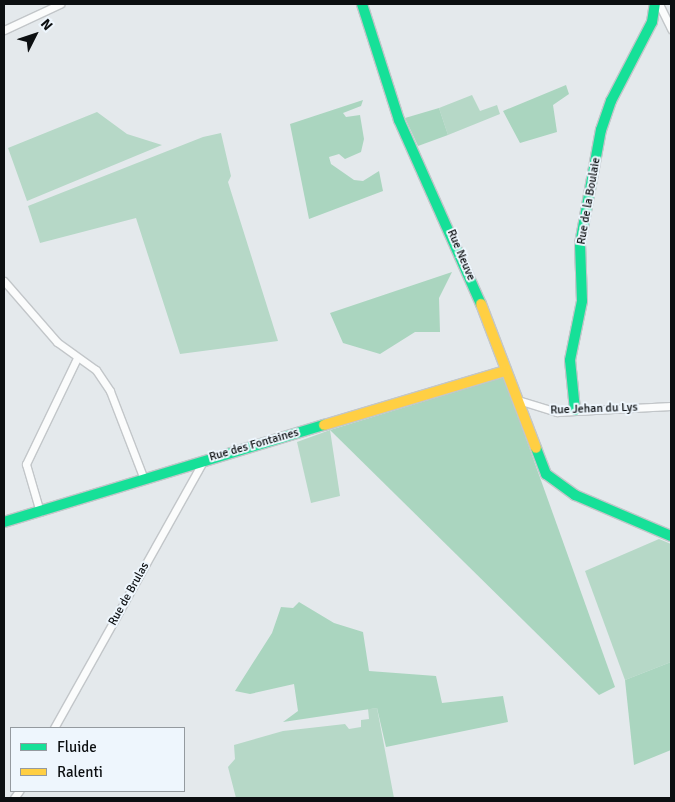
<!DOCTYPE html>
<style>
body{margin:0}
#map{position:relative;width:675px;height:802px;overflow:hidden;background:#e4e9ec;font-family:Signika,sans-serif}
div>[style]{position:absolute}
.green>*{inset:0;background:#b6d8c7}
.forest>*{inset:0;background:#aad5bf}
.roads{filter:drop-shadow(1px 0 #c2c6c9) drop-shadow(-1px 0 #c2c6c9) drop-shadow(0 1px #c2c6c9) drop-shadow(0 -1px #c2c6c9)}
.street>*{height:7px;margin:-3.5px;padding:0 3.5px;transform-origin:3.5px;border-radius:3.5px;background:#fbfcfc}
.fast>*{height:10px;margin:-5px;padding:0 5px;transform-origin:5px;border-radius:5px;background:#16e098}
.slow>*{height:10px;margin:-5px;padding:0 5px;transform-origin:5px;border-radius:5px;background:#ffcf43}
span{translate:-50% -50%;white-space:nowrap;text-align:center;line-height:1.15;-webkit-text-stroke:4px #eef6fd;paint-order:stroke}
.street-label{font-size:12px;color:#0c0f11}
.frame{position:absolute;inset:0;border:5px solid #0c0f11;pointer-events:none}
.legend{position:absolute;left:10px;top:727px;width:175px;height:65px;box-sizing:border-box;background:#eef6fd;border:1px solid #949a9f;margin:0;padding:6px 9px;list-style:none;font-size:15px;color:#0c0f11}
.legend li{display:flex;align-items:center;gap:10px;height:25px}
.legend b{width:25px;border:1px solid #949a9f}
.north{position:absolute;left:10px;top:10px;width:50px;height:50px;-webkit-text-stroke:4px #eef6fd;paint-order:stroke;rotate:49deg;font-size:14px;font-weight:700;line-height:20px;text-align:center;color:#0c0f11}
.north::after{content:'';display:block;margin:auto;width:18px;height:22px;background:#0c0f11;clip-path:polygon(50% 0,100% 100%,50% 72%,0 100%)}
</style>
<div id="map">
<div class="green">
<i style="clip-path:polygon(472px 95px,480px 111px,497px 105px,500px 114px,448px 135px,439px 108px)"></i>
<i style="clip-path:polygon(97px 112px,127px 134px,162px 145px,27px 201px,8px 148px)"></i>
<i style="clip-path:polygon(221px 133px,231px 176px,228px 182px,278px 341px,180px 354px,136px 218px,40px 243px,28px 206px,203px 137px)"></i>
<i style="clip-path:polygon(330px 430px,340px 496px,311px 503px,297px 442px)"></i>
<i style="clip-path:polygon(659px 539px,671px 544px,671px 662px,625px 680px,585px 571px)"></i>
<i style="clip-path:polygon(377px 708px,394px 798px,236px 798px,228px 767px,235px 759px,234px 745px,283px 731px,345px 724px,349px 729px,361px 727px,361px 720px,369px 719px,368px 709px)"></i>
</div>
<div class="forest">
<i style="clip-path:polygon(566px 85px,569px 94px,553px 105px,557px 132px,520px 143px,503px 111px)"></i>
<i style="clip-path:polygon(363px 100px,361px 106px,343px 113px,346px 117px,360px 115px,364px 139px,361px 152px,345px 159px,339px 154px,329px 157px,331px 164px,354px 180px,363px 181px,379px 171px,383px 191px,309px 219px,290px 124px)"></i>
<i style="clip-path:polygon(439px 108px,448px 135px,418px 146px,405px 118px)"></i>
<i style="clip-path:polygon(452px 272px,439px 298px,440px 332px,415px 332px,380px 354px,343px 343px,330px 313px)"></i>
<i style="clip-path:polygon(504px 377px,615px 687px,599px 695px,330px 430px)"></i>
<i style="clip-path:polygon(299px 602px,334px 623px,363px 632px,369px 671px,436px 676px,442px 703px,503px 696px,508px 722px,386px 747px,377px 708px,283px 722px,298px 711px,294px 684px,250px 694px,235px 691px,272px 633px,281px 607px,293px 608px)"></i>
<i style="clip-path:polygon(671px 662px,671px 750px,634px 765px,625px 680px)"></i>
</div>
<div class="roads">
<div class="street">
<i style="left:659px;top:4px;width:28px;rotate:64deg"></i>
<i style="left:4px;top:30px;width:62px;rotate:-24.9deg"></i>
<i style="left:4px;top:281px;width:81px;rotate:49deg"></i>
<i style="left:57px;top:342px;width:48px;rotate:35.7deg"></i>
<i style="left:96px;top:370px;width:25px;rotate:56deg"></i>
<i style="left:110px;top:391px;width:94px;rotate:68.9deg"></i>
<i style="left:518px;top:400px;width:41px;rotate:17.1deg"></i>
<i style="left:557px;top:412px;width:114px;rotate:-3deg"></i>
<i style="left:40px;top:512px;width:50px;rotate:-106.3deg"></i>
<i style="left:26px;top:464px;width:118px;rotate:-64.3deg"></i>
<i style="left:54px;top:728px;width:307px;rotate:-60.8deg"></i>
<i style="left:14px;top:798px;width:9px;rotate:-54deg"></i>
</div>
<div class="fast">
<i style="left:362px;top:4px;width:122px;rotate:72.3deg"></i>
<i style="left:399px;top:120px;width:201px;rotate:66deg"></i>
<i style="left:575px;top:410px;width:50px;rotate:-95.7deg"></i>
<i style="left:570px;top:360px;width:60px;rotate:-78.5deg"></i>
<i style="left:582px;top:301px;width:57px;rotate:-92deg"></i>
<i style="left:580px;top:244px;width:116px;rotate:-79.6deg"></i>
<i style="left:601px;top:130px;width:31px;rotate:-71deg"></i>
<i style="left:611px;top:101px;width:89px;rotate:-62.6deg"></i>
<i style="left:652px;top:22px;width:18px;rotate:-81deg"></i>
<i style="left:536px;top:448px;width:28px;rotate:69deg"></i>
<i style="left:546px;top:474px;width:36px;rotate:36deg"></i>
<i style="left:575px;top:495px;width:104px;rotate:23.1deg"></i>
<i style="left:4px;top:522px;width:334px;rotate:-16.9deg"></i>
</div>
<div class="slow">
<i style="left:481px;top:304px;width:154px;rotate:69.1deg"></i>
<i style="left:324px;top:425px;width:189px;rotate:-16.6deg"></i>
</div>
</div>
<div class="street-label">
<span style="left:589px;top:201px;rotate:-80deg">Rue de la Boulaie</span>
<span style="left:461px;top:255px;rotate:67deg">Rue Neuve</span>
<span style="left:594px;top:409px;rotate:-2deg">Rue Jehan du Lys</span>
<span style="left:254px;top:445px;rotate:-16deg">Rue des Fontaines</span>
<span style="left:129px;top:594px;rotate:-61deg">Rue de Brulas</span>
</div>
<div class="frame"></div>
<ul class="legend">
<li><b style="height:6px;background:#16e098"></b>Fluide</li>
<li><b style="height:6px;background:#ffcf43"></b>Ralenti</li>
</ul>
<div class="north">N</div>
</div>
